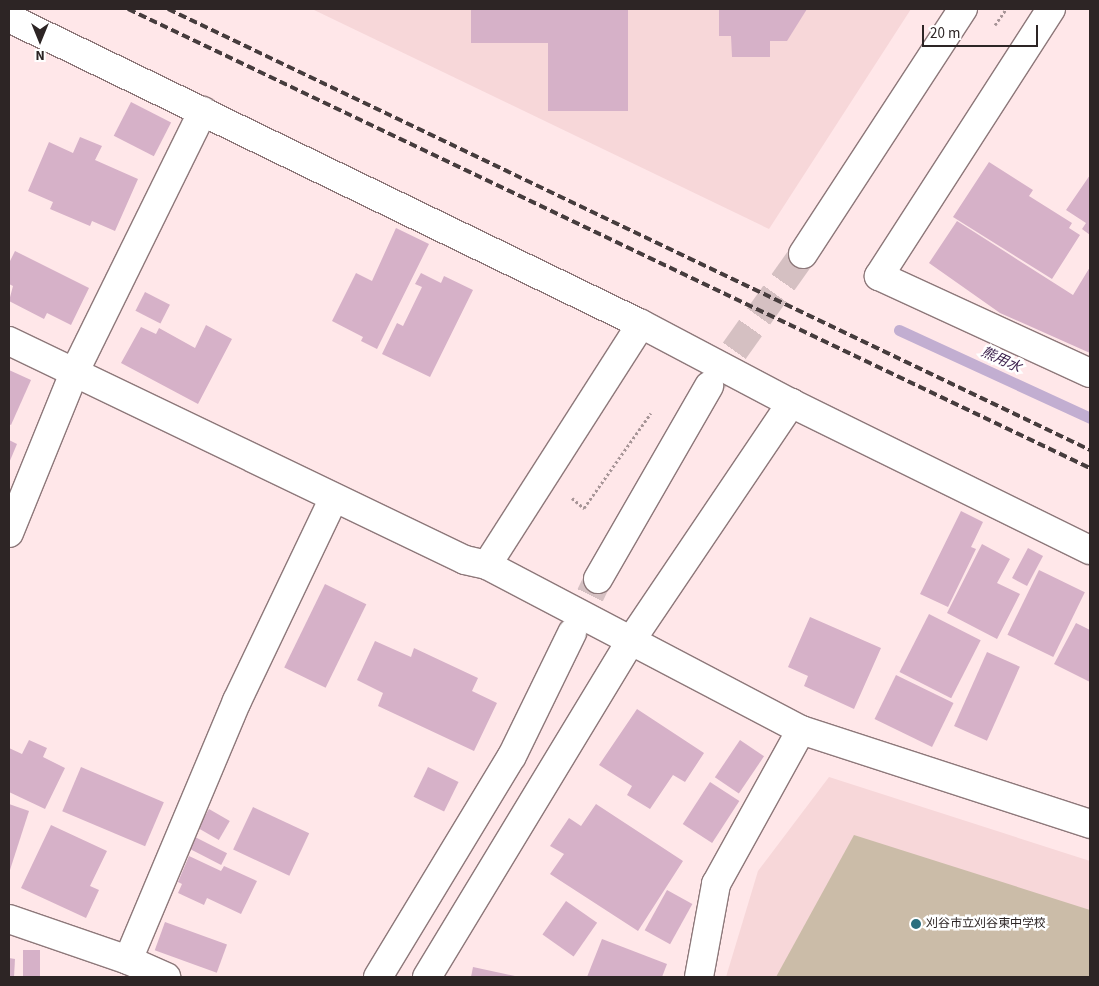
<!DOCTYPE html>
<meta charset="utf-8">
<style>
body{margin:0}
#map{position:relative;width:1099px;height:986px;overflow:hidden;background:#ffe7e9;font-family:"Source Sans 3","Noto Sans JP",sans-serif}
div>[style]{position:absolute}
.built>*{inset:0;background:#f7d7d9}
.green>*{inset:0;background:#cbbca8}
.stream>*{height:11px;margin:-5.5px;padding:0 5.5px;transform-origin:5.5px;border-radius:5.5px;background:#c2aed1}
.building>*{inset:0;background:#d6b1c8;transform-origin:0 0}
.secondary-tunnel>*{height:28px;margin-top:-14px;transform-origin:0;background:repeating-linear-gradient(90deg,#d5c0c2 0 28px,transparent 0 42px)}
.path>*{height:3px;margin-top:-1.5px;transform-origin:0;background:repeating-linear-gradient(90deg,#a79597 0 2.5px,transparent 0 5px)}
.roads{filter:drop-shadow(1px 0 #8d787a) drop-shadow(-1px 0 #8d787a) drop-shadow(0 1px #8d787a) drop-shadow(0 -1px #8d787a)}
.street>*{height:28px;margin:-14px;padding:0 14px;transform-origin:14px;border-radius:14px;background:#fff}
.secondary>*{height:28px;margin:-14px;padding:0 14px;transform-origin:14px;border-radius:14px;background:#fff}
.rail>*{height:4px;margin-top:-2px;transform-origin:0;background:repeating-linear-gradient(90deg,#463c3d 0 8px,transparent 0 12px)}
.dots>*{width:14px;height:14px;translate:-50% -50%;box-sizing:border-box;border:2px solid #fff;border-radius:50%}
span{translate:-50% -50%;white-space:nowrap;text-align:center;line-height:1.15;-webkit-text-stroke:5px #fff;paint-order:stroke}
.poi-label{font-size:12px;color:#2d2525}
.left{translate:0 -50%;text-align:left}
.water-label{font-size:14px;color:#3a1f4b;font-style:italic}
.frame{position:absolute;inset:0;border:10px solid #2d2525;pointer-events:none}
.north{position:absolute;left:15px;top:15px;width:50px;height:50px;-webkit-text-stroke:4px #fff;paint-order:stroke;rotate:180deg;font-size:14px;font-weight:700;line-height:20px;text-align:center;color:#2d2525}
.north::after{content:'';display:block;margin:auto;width:18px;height:22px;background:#2d2525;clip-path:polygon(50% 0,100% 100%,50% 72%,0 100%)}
.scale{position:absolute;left:922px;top:25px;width:116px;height:22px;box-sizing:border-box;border:2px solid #2d2525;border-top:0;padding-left:6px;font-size:15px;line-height:18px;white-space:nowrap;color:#2d2525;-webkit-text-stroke:4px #fff;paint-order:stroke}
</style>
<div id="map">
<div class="built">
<i style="clip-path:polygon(312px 9px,911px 9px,769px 229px)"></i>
<i style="clip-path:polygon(829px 777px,1090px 861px,1090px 977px,726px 977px,758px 871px)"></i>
</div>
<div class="green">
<i style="clip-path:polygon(854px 835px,1090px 910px,1090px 977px,776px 977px)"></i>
</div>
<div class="stream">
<i style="left:899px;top:330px;width:210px;rotate:24.7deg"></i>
</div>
<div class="building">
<i style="clip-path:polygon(471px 9px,628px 9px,628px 111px,548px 111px,548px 43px,471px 43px)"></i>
<i style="clip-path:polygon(719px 9px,807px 9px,787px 41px,770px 41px,770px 57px,732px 57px,731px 36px,719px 36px)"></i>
<i style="left:131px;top:102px;width:45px;height:38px;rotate:27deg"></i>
<i style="clip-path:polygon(80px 137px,102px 146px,95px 160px,138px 179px,115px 231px,92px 221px,90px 226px,50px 209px,53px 202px,28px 191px,49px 142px,73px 153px)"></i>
<i style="clip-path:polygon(989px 162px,1033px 190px,1029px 196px,1072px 223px,1069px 228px,1080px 235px,1052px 279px,953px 217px)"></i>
<i style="clip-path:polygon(1090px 175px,1090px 235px,1082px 229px,1086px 223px,1066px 210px)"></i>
<i style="clip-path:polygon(957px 221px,1073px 295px,1090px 267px,1090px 353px,1000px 313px,929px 263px)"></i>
<i style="clip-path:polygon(396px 228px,429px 244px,377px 349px,361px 341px,363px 337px,332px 321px,356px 273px,372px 281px)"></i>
<i style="clip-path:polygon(15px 251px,89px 288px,71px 325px,47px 313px,44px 319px,9px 301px,13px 286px,9px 284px,9px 263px)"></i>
<i style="clip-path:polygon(421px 273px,441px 283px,444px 276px,473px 290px,430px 377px,382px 354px,397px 323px,403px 326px,422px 287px,415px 284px)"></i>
<i style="left:145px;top:292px;width:28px;height:21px;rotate:27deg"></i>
<i style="clip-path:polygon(206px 325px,232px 339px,198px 404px,121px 363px,141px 327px,156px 334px,159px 328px,195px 348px)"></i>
<i style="clip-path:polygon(9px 370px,31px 380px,11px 425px,9px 424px)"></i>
<i style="clip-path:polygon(9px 440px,17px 444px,9px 463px)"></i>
<i style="clip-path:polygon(961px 511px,983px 522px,971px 547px,976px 549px,948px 607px,920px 594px)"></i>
<i style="clip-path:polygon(982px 544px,1010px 559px,997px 583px,1020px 594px,997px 639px,947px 613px)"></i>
<i style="left:1028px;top:548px;width:17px;height:34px;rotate:28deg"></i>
<i style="left:1039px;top:570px;width:51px;height:72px;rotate:26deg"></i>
<i style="left:325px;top:584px;width:46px;height:93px;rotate:26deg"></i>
<i style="left:929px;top:614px;width:58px;height:65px;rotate:27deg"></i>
<i style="clip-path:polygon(810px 617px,881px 648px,854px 709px,804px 686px,808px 676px,788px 667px)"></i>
<i style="clip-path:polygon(1076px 623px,1090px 630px,1090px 682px,1054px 664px)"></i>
<i style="clip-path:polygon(375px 641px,411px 657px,414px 648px,478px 678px,472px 691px,497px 703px,474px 751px,378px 706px,383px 693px,357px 680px)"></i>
<i style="left:987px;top:652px;width:36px;height:81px;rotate:24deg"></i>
<i style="left:896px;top:675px;width:64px;height:49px;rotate:26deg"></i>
<i style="clip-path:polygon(637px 709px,704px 753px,685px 782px,673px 775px,650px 809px,627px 795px,632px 786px,599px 765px)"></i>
<i style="clip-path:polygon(29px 740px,47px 748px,43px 757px,65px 768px,45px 809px,9px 792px,9px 748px,22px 754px)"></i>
<i style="left:740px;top:740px;width:29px;height:45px;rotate:34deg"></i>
<i style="left:81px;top:767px;width:90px;height:48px;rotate:23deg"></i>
<i style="left:428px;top:767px;width:34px;height:33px;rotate:26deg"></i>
<i style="left:710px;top:782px;width:35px;height:50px;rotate:33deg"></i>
<i style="clip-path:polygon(9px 804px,29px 811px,9px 873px)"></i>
<i style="clip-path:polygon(596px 804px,683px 861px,638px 931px,550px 874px,564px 854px,550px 846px,569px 818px,581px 826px)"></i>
<i style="left:253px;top:807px;width:62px;height:47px;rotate:25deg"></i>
<i style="left:209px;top:809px;width:24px;height:22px;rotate:30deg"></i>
<i style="clip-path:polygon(51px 825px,107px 851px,90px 886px,99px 890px,86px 918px,21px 888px)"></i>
<i style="left:195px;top:837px;width:36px;height:13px;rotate:27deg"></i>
<i style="clip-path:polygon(189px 856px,221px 871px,224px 866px,257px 881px,241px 914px,207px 898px,204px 905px,178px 893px,182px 884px,178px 882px)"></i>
<i style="left:667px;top:890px;width:29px;height:46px;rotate:29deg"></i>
<i style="left:566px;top:901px;width:38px;height:41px;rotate:35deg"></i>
<i style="left:165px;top:922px;width:66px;height:30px;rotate:20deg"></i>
<i style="clip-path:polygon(602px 939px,667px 964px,662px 977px,587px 977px)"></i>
<i style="left:23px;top:950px;width:17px;height:27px"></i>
<i style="clip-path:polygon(9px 958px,15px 959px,14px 977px,9px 977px)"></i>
<i style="clip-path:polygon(473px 967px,515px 976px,515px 977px,471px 977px)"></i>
</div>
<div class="secondary-tunnel">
<i style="left:710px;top:385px;width:161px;rotate:-54.6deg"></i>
<i style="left:572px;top:633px;width:60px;rotate:-64.3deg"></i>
</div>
<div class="path">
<i style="left:995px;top:25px;width:19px;rotate:-55deg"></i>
<i style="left:572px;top:498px;width:16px;rotate:40deg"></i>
<i style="left:584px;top:508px;width:116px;rotate:-54.8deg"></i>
</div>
<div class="roads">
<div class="street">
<i style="left:1051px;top:9px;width:318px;rotate:122.8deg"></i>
<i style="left:879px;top:276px;width:232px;rotate:24.7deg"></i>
<i style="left:9px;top:18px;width:702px;rotate:25.84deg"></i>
<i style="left:641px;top:324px;width:170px;rotate:27.8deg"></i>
<i style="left:791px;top:403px;width:333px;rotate:26.2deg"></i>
<i style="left:9px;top:341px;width:506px;rotate:25.65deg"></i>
<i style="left:465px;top:560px;width:23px;rotate:13deg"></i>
<i style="left:487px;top:565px;width:355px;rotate:27.7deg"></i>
<i style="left:801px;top:730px;width:304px;rotate:18deg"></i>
<i style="left:9px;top:533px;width:173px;rotate:-67.9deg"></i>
<i style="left:74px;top:373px;width:292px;rotate:-63.8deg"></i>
<i style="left:487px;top:565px;width:286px;rotate:-57.4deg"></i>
<i style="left:9px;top:919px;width:126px;rotate:19deg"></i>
<i style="left:128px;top:960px;width:42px;rotate:24.1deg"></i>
<i style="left:128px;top:960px;width:281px;rotate:-67.2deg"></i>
<i style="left:237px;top:701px;width:225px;rotate:-64.5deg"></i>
<i style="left:427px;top:977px;width:395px;rotate:-58.8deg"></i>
<i style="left:632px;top:639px;width:285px;rotate:-56deg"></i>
<i style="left:699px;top:977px;width:95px;rotate:-79.6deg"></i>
<i style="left:716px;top:884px;width:176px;rotate:-61.1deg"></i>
</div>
<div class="secondary">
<i style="left:803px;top:254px;width:293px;rotate:-56.9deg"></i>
<i style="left:598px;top:579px;width:223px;rotate:-60.1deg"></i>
<i style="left:378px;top:977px;width:258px;rotate:-58.8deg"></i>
<i style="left:512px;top:756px;width:137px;rotate:-64deg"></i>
</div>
</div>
<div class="rail">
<i style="left:128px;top:9px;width:1066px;rotate:25.51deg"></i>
<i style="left:168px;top:9px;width:1022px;rotate:25.56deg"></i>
</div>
<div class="dots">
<i style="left:916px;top:924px;background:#2a6e7e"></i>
</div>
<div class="poi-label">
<span class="left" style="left:926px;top:924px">刈谷市立刈谷東中学校</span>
</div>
<div class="water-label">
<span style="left:1001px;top:360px;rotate:25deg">熊用水</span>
</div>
<div class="frame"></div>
<div class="north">N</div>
<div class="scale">20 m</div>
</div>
